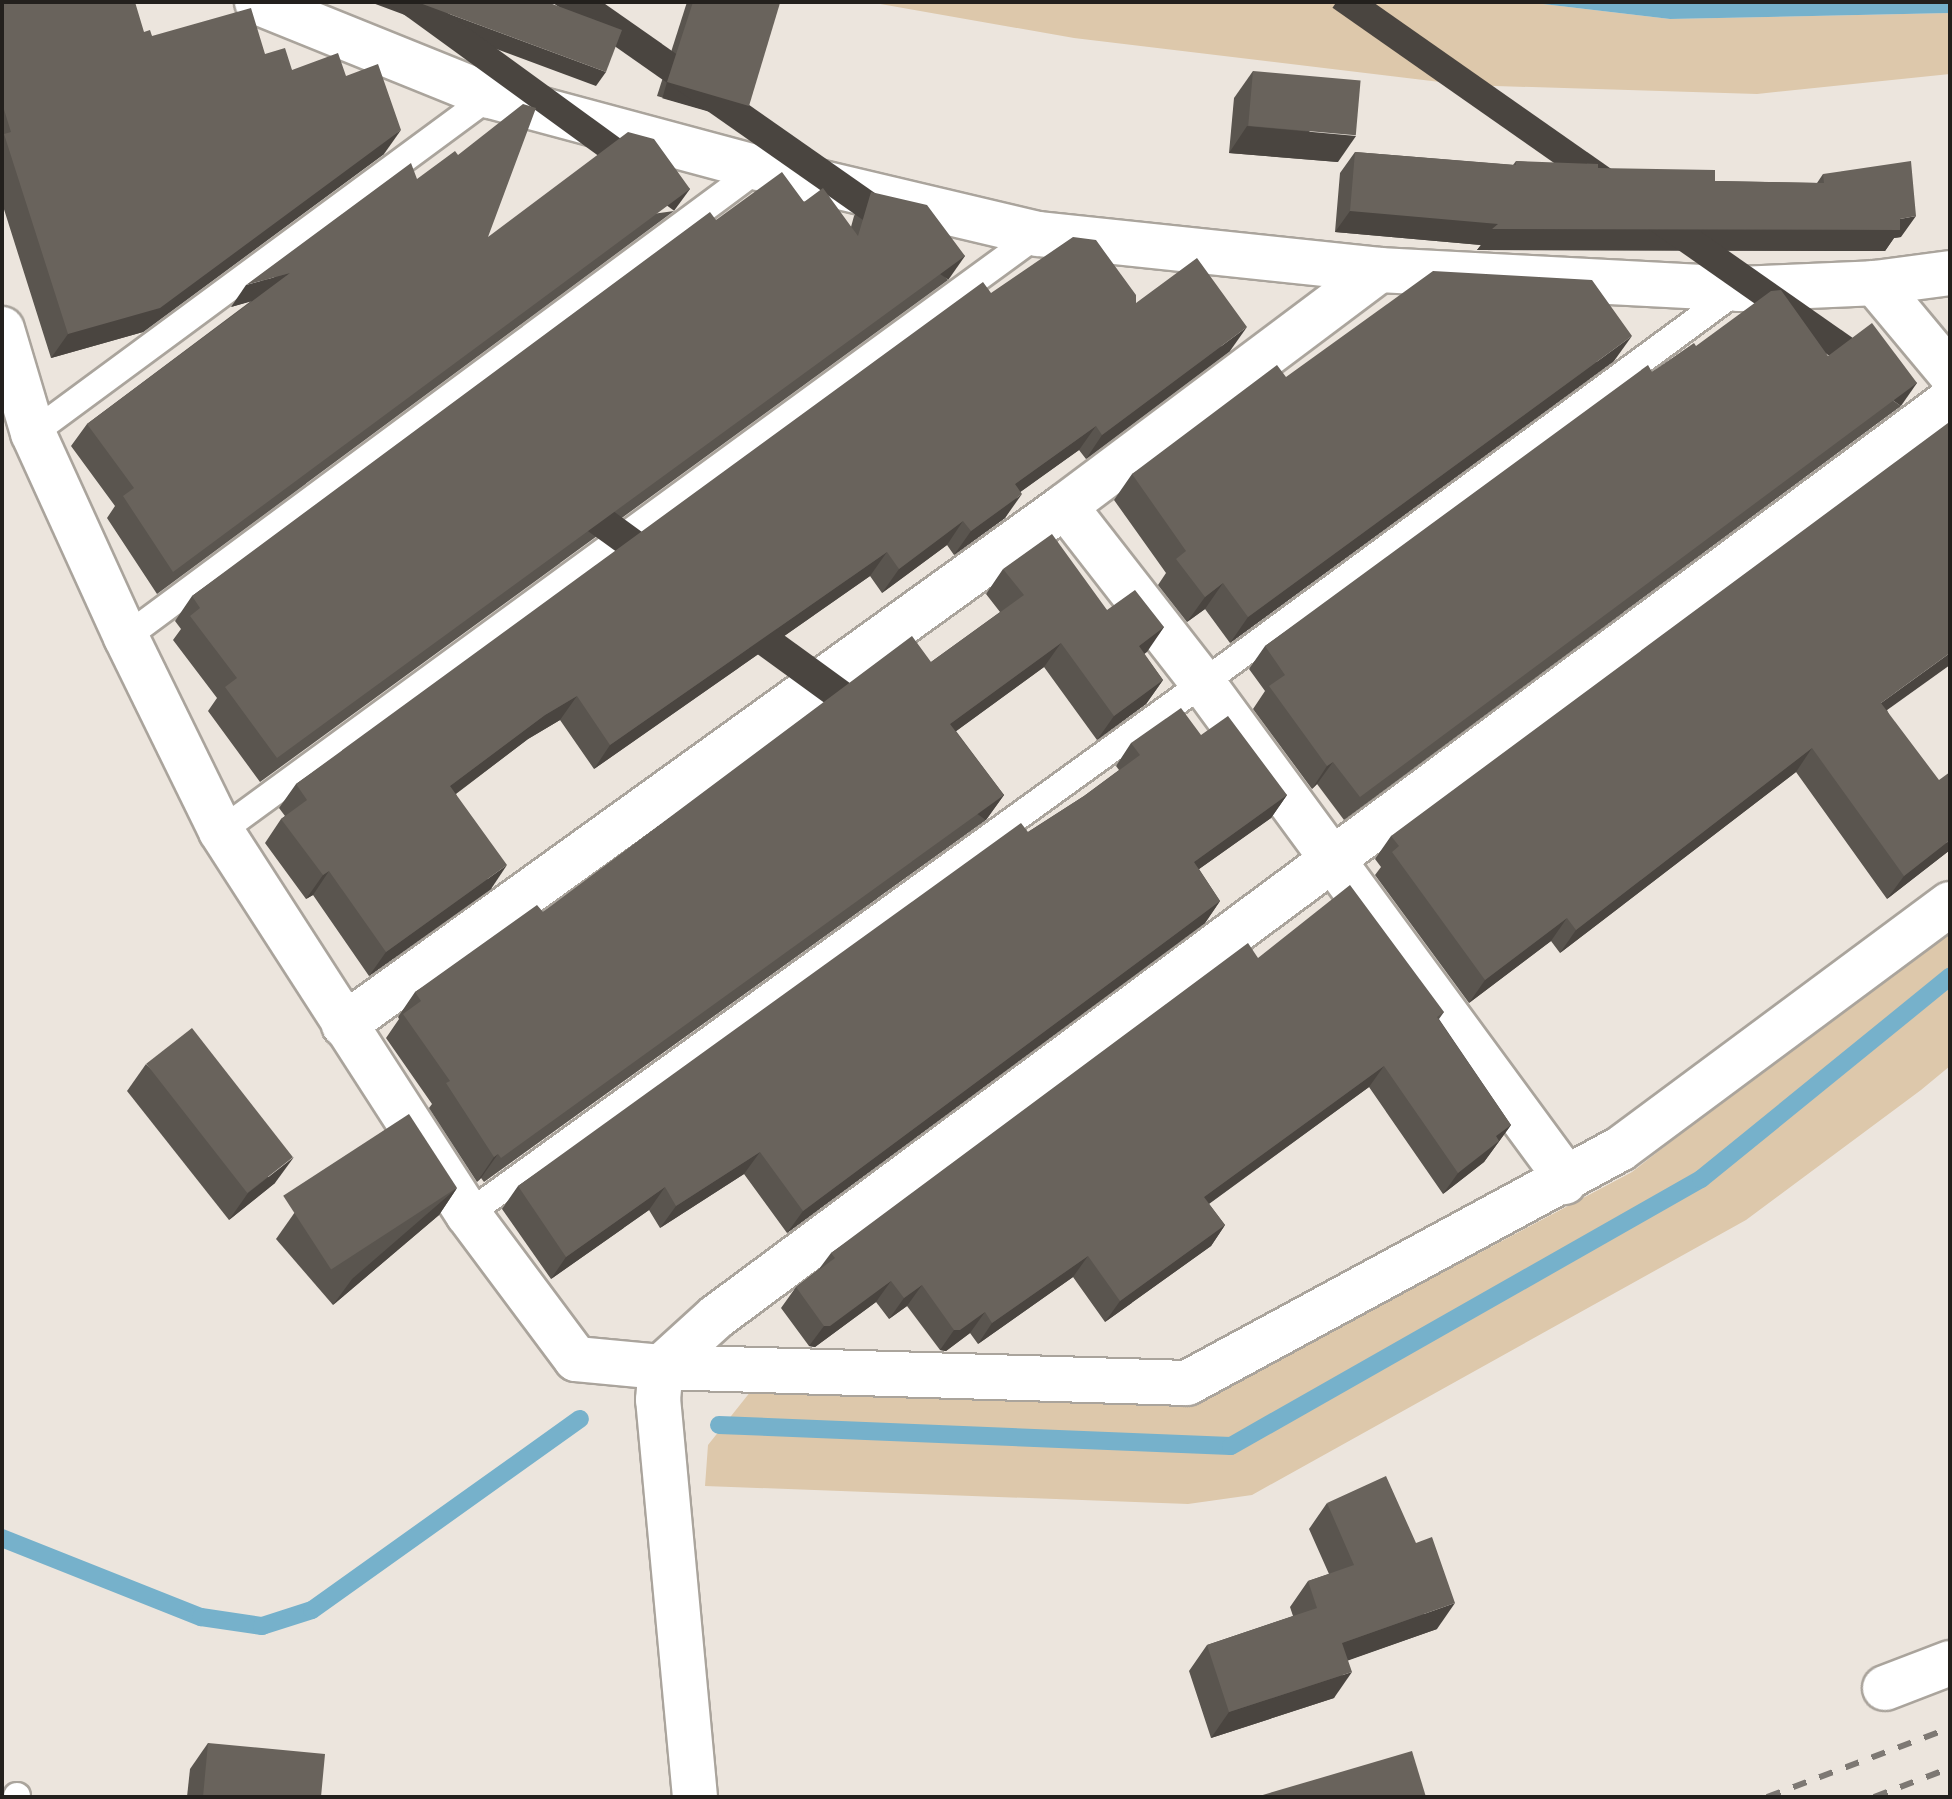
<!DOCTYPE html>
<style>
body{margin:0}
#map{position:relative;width:1952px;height:1799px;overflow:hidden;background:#ece5dd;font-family:Manrope,sans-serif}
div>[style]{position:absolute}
.green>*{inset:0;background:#ddc8ab}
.water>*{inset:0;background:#76b1cb}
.stream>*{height:18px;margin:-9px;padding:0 9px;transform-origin:9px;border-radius:9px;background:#76b1cb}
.roads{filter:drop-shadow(2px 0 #aaa49c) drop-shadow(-2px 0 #aaa49c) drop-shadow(0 2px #aaa49c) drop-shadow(0 -2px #aaa49c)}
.service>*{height:26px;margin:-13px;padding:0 13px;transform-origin:13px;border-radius:13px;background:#fff}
.minor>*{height:44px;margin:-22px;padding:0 22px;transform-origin:22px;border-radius:22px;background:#fff}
.rail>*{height:6px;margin-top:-3px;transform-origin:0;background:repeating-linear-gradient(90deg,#7d7873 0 14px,transparent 0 28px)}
.wall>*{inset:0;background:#5a554f}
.shaded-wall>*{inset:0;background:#4a4540;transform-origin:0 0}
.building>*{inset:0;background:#69635c;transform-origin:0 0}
span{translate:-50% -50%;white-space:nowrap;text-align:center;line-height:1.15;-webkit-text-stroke:8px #f9f3ea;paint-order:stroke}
.frame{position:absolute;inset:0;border:4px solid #23201d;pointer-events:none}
</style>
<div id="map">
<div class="green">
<i style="clip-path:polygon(869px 2px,1526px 2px,1670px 19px,1950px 13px,1950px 74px,1757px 94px,1465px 85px,1074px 38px)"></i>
<i style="clip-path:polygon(1950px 922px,1950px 1066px,1921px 1090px,1746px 1220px,1252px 1495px,1188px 1504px,705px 1486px,708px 1445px,755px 1386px,1194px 1404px,1632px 1172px)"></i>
</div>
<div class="water">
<i style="clip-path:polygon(1526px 2px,1950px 2px,1950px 13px,1670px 19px)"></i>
</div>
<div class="stream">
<i style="left:719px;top:1425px;width:512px;rotate:2.35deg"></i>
<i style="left:1231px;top:1446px;width:541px;rotate:-29.6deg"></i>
<i style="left:1701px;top:1179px;width:321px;rotate:-39.1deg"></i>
<i style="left:2px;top:1538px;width:214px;rotate:21.7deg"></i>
<i style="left:201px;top:1617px;width:62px;rotate:8.4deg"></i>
<i style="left:262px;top:1626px;width:52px;rotate:-17.7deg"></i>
<i style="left:312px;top:1610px;width:329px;rotate:-35.5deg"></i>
</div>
<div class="roads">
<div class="service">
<i style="left:33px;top:433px;width:568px;rotate:-36.41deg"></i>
<i style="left:126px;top:637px;width:788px;rotate:-36.54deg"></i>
<i style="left:221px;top:831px;width:1012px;rotate:-36.16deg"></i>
<i style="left:468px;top:1214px;width:907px;rotate:-35.85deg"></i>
<i style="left:1203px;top:683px;width:665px;rotate:-36.32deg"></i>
<i style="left:17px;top:1797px;width:1px;rotate:-90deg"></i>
</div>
<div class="minor">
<i style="left:257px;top:2px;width:251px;rotate:22deg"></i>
<i style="left:490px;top:96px;width:278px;rotate:15deg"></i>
<i style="left:759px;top:168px;width:287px;rotate:13.3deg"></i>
<i style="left:1038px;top:234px;width:343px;rotate:6deg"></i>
<i style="left:1379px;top:270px;width:361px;rotate:3deg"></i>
<i style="left:1739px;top:289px;width:136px;rotate:-2.5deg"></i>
<i style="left:1875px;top:283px;width:76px;rotate:-7.6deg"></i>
<i style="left:1875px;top:283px;width:117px;rotate:50.2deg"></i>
<i style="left:2px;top:329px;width:109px;rotate:73.4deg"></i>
<i style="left:33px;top:433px;width:224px;rotate:65.5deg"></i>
<i style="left:126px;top:637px;width:216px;rotate:63.9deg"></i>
<i style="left:221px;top:831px;width:456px;rotate:57.2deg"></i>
<i style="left:468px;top:1214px;width:181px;rotate:53.3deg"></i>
<i style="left:576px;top:1359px;width:85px;rotate:5.4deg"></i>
<i style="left:661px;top:1367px;width:526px;rotate:1.74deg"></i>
<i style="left:1187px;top:1383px;width:492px;rotate:-28.4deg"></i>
<i style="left:1620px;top:1149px;width:411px;rotate:-36.6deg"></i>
<i style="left:1065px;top:506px;width:224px;rotate:52.1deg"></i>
<i style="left:1203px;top:683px;width:597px;rotate:53.73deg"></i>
<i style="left:1556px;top:1164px;width:20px;rotate:66deg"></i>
<i style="left:344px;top:1025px;width:888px;rotate:-35.75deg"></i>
<i style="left:1065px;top:506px;width:393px;rotate:-36.9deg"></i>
<i style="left:1885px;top:1688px;width:70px;rotate:-21deg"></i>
<i style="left:695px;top:1797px;width:399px;rotate:-95.3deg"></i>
<i style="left:658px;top:1400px;width:33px;rotate:-85deg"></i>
<i style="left:661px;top:1367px;width:74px;rotate:-42.3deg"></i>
<i style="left:716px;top:1317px;width:1537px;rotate:-36.59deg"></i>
</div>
</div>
<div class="rail">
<i style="left:1767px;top:1797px;width:196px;rotate:-20.7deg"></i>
<i style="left:1874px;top:1797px;width:81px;rotate:-20.9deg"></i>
</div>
<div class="wall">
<i style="clip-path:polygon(2px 2px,144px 32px,152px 36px,265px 54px,292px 70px,346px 76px,384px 154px,143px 332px,51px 358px,2px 203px)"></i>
<i style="clip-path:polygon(687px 2px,776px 2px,739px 120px,657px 96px)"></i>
<i style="clip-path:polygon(1253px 71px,1338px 162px,1229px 153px,1234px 98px)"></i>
<i style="clip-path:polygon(1355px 152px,1513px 165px,1516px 161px,1598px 168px,1715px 181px,1817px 183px,1823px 174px,1901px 237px,1894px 238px,1885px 251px,1477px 250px,1481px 245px,1335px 232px,1340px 173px)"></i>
<i style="clip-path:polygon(417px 179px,488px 237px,674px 211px,157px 594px,107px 518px,115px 506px,71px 446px,87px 424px,251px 301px,231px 307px)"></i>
<i style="clip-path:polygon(871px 192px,948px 280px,260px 782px,208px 711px,217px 698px,173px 640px,181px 629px,175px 621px,192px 596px,716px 220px,804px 202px,851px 227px,854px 216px)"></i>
<i style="clip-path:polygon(991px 293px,1136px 303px,1230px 351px,1086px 459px,1079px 450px,1020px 492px,1005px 518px,954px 555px,947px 545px,882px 593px,870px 576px,594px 769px,560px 720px,528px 739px,456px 794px,491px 889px,369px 976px,313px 895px,306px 899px,265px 843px,281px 819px,285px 816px,279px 808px,296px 784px)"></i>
<i style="clip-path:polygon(1696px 346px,1828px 356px,1901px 406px,1344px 820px,1317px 784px,1312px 789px,1253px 709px,1265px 691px,1249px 669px,1265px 646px,1652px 372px)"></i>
<i style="clip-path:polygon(1614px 361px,1230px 643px,1205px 609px,1187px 622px,1158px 585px,1166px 573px,1114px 500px,1132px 474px,1286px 377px)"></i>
<i style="clip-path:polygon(1003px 569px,1107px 610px,1164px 627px,1144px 654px,1163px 680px,1146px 704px,1097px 740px,1044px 667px,956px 731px,1004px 795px,986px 820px,484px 1182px,481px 1178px,477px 1182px,429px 1108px,432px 1104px,386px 1038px,399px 1019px,398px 1017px,415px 992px,543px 912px,931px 662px,1000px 612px,986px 594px)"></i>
<i style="clip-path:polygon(1887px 710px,1950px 850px,1887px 899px,1796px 772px,1560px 953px,1551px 941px,1469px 1003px,1375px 875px,1381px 867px,1375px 859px,1391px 836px)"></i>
<i style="clip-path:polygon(1201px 735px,1287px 795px,1271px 818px,1199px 869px,1220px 901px,1205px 923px,787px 1233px,744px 1174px,660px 1228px,649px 1210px,551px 1279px,502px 1209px,518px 1186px,1028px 832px,1084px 796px,1119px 770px,1116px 766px,1131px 743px)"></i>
<i style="clip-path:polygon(1258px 958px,1444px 1012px,1439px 1019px,1511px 1125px,1484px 1162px,1443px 1194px,1369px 1087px,1209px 1204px,1225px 1225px,1211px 1246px,1105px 1322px,1073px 1277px,978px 1344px,970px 1333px,946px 1351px,940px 1350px,907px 1306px,889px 1319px,876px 1302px,815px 1347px,809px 1346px,781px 1308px,796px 1287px,819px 1269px,831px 1253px)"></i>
<i style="clip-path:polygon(146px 1064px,275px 1183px,229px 1220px,127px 1091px)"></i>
<i style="clip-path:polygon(457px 1188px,439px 1215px,333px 1305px,276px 1239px,295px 1212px)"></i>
<i style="clip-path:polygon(1327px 1503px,1437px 1629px,1348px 1660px,1334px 1698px,1211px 1738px,1189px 1671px,1207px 1645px,1293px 1616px,1290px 1607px,1308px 1581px,1329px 1574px,1309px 1529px)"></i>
<i style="clip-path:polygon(208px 1743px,321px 1797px,187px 1797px,190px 1769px)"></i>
</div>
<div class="shaded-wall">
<i style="clip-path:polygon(370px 2px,417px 2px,606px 72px,596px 86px)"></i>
<i style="left:667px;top:82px;width:85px;height:17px;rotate:16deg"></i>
<i style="clip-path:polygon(1247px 126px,1356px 136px,1338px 162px,1229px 153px)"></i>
<i style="clip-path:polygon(401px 130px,384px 154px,143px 332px,51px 358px,68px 334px)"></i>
<i style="left:690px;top:189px;width:27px;height:643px;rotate:126deg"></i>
<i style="clip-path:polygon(1350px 211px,1900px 219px,1916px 216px,1901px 237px,1894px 238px,1885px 251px,1477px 250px,1481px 245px,1335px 232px)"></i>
<i style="left:965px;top:256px;width:29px;height:852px;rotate:125deg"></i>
<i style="clip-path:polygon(290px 273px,274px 295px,231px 307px,246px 285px)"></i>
<i style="clip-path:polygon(1247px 327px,1230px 351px,1086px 459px,1102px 435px)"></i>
<i style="clip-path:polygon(1632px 336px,1614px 361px,1230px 643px,1248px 617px)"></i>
<i style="left:1917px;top:383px;width:28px;height:694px;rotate:125deg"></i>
<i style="clip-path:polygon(1096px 426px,1079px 450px,998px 508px,1015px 484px)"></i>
<i style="clip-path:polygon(1022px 494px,1005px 518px,954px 555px,971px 531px)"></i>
<i style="clip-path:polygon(963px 521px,947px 545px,882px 593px,899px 569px)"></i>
<i style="clip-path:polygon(887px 552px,870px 576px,594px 769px,610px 745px)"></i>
<i style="clip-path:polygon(1223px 583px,1205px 609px,1187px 622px,1205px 597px)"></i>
<i style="clip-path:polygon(1164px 627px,1147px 652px,1122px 670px,1139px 646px)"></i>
<i style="clip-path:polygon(1061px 643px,1044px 667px,933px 748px,950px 724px)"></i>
<i style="clip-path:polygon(1950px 653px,1950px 665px,1865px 726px,1881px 703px)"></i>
<i style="clip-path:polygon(1163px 680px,1146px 704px,1097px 740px,1114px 716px)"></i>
<i style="clip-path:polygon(577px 696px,560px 720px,528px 739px,434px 810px,450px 786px,545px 715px)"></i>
<i style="clip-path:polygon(1812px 748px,1796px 772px,1560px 953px,1576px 930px)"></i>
<i style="clip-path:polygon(1333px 762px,1317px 784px,1312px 789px,1327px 766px)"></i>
<i style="left:1004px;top:795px;width:31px;height:620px;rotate:126deg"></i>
<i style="clip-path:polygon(1287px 795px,1271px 818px,1178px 884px,1194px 862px)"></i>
<i style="clip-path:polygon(1950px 840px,1950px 850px,1887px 899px,1904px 876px)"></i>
<i style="clip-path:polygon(507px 865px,491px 889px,369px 976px,386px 952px)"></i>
<i style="clip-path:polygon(329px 871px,313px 895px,306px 899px,323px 875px)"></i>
<i style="clip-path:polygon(1220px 901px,1205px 923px,787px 1233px,803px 1211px)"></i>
<i style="clip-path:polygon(1567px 918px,1551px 941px,1469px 1003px,1485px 980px)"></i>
<i style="clip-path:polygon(1384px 1066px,1369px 1087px,1189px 1218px,1204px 1197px)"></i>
<i style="clip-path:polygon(1511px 1125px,1484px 1162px,1443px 1194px,1458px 1173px,1496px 1136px)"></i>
<i style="clip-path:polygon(760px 1152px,744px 1174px,660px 1228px,676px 1206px)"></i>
<i style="clip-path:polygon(498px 1154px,481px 1178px,477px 1182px,494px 1157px)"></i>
<i style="clip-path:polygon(294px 1157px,275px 1183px,229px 1220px,248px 1193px)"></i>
<i style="clip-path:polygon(665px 1187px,649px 1210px,551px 1279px,566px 1257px)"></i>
<i style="clip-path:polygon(457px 1188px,439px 1215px,333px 1305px,352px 1279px)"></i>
<i style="clip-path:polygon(1225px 1225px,1211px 1246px,1105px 1322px,1120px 1301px)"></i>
<i style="clip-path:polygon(1088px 1256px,1073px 1277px,978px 1344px,992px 1323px)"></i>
<i style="clip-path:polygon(891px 1281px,876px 1302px,815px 1347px,809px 1346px,824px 1326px)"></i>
<i style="clip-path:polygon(922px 1285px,907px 1306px,889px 1319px,904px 1298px)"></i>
<i style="clip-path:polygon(985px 1312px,970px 1333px,946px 1351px,940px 1350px,954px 1330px)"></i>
<i style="clip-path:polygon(1455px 1603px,1437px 1629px,1324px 1669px,1342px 1643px)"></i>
<i style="clip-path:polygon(1352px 1672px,1334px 1698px,1211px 1738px,1229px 1712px)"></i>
</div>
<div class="building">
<i style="clip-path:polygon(2px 2px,135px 2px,144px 32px,150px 30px,152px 36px,251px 8px,265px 54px,285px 48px,292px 70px,338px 53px,346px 76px,378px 64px,401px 130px,160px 308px,68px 334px,4px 134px,11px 132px,2px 103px)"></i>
<i style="clip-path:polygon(417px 2px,547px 2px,622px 30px,606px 72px)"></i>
<i style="clip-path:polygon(693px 2px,776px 2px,780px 3px,749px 106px,667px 82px)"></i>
<i style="left:1253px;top:71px;width:108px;height:55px;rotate:5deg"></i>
<i style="clip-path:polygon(523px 104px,536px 108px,488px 237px,628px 132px,654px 139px,690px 189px,173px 572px,123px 496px,134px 488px,87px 424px,290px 273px,246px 285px,411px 163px,417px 179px,455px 151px,458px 155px)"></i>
<i style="clip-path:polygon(1355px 152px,1516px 165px,1516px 161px,1598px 164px,1598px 168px,1715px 170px,1715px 181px,1824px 183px,1823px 174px,1911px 161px,1916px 216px,1900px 219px,1900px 230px,1492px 229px,1498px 224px,1350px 211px)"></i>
<i style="clip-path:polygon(782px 172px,804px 202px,823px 188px,858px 236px,871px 192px,927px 205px,965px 256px,277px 758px,225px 687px,237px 678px,190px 616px,200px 608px,192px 596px,710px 212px,716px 220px)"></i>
<i style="clip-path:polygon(1073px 237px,1096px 240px,1136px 295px,1136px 303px,1197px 258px,1247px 327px,1102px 435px,1096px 426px,1015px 484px,1022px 494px,971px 531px,963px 521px,899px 569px,887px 552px,610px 745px,577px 696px,545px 715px,450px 786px,507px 865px,386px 952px,329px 871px,323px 875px,281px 819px,307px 800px,296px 784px,983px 282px,991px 293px)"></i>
<i style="clip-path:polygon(1433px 271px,1592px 280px,1632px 336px,1248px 617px,1223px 583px,1205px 597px,1176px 559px,1186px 551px,1132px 474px,1277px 365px,1286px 377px)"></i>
<i style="clip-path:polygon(1781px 290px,1828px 356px,1872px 323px,1917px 383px,1360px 797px,1333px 762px,1327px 766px,1269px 686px,1285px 675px,1265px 646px,1648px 365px,1652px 372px,1694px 343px,1696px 346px,1771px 291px)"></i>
<i style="clip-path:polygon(1948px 423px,1950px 426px,1950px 653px,1881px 703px,1939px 780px,1950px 772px,1950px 840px,1904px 876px,1812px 748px,1576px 930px,1567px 918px,1485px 980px,1392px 852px,1399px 846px,1391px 836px)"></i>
<i style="clip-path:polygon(1052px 534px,1107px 610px,1135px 590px,1164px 627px,1139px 646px,1163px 680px,1114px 716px,1061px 643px,950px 724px,1004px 795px,501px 1158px,498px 1154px,494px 1157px,446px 1083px,450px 1081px,403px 1014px,421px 1001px,415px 992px,537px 905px,543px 912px,912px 636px,931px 662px,1024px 595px,1003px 569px)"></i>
<i style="clip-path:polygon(1181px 708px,1201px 735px,1228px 716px,1287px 795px,1194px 862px,1220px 901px,803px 1211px,760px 1152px,676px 1206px,665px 1187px,566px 1257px,518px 1186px,1021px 823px,1028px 832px,1084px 796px,1140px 755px,1131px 743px)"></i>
<i style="clip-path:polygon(1350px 885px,1444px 1012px,1437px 1017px,1511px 1125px,1496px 1136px,1499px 1141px,1458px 1173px,1384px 1066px,1204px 1197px,1225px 1225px,1120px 1301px,1088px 1256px,992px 1323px,985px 1312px,960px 1330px,954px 1330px,922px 1285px,904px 1298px,891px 1281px,830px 1326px,824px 1326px,796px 1287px,835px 1258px,831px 1253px,1248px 943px,1258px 958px)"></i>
<i style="left:192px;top:1028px;width:164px;height:58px;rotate:52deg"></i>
<i style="left:409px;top:1114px;width:88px;height:150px;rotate:57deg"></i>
<i style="clip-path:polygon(1386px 1476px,1416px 1543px,1432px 1537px,1455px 1603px,1342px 1643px,1352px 1672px,1229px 1712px,1207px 1645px,1317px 1608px,1308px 1581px,1354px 1565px,1327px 1503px)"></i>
<i style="clip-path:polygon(208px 1743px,325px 1754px,321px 1797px,203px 1797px)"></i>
<i style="clip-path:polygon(1412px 1751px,1426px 1797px,1256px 1797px)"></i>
</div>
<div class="frame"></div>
</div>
